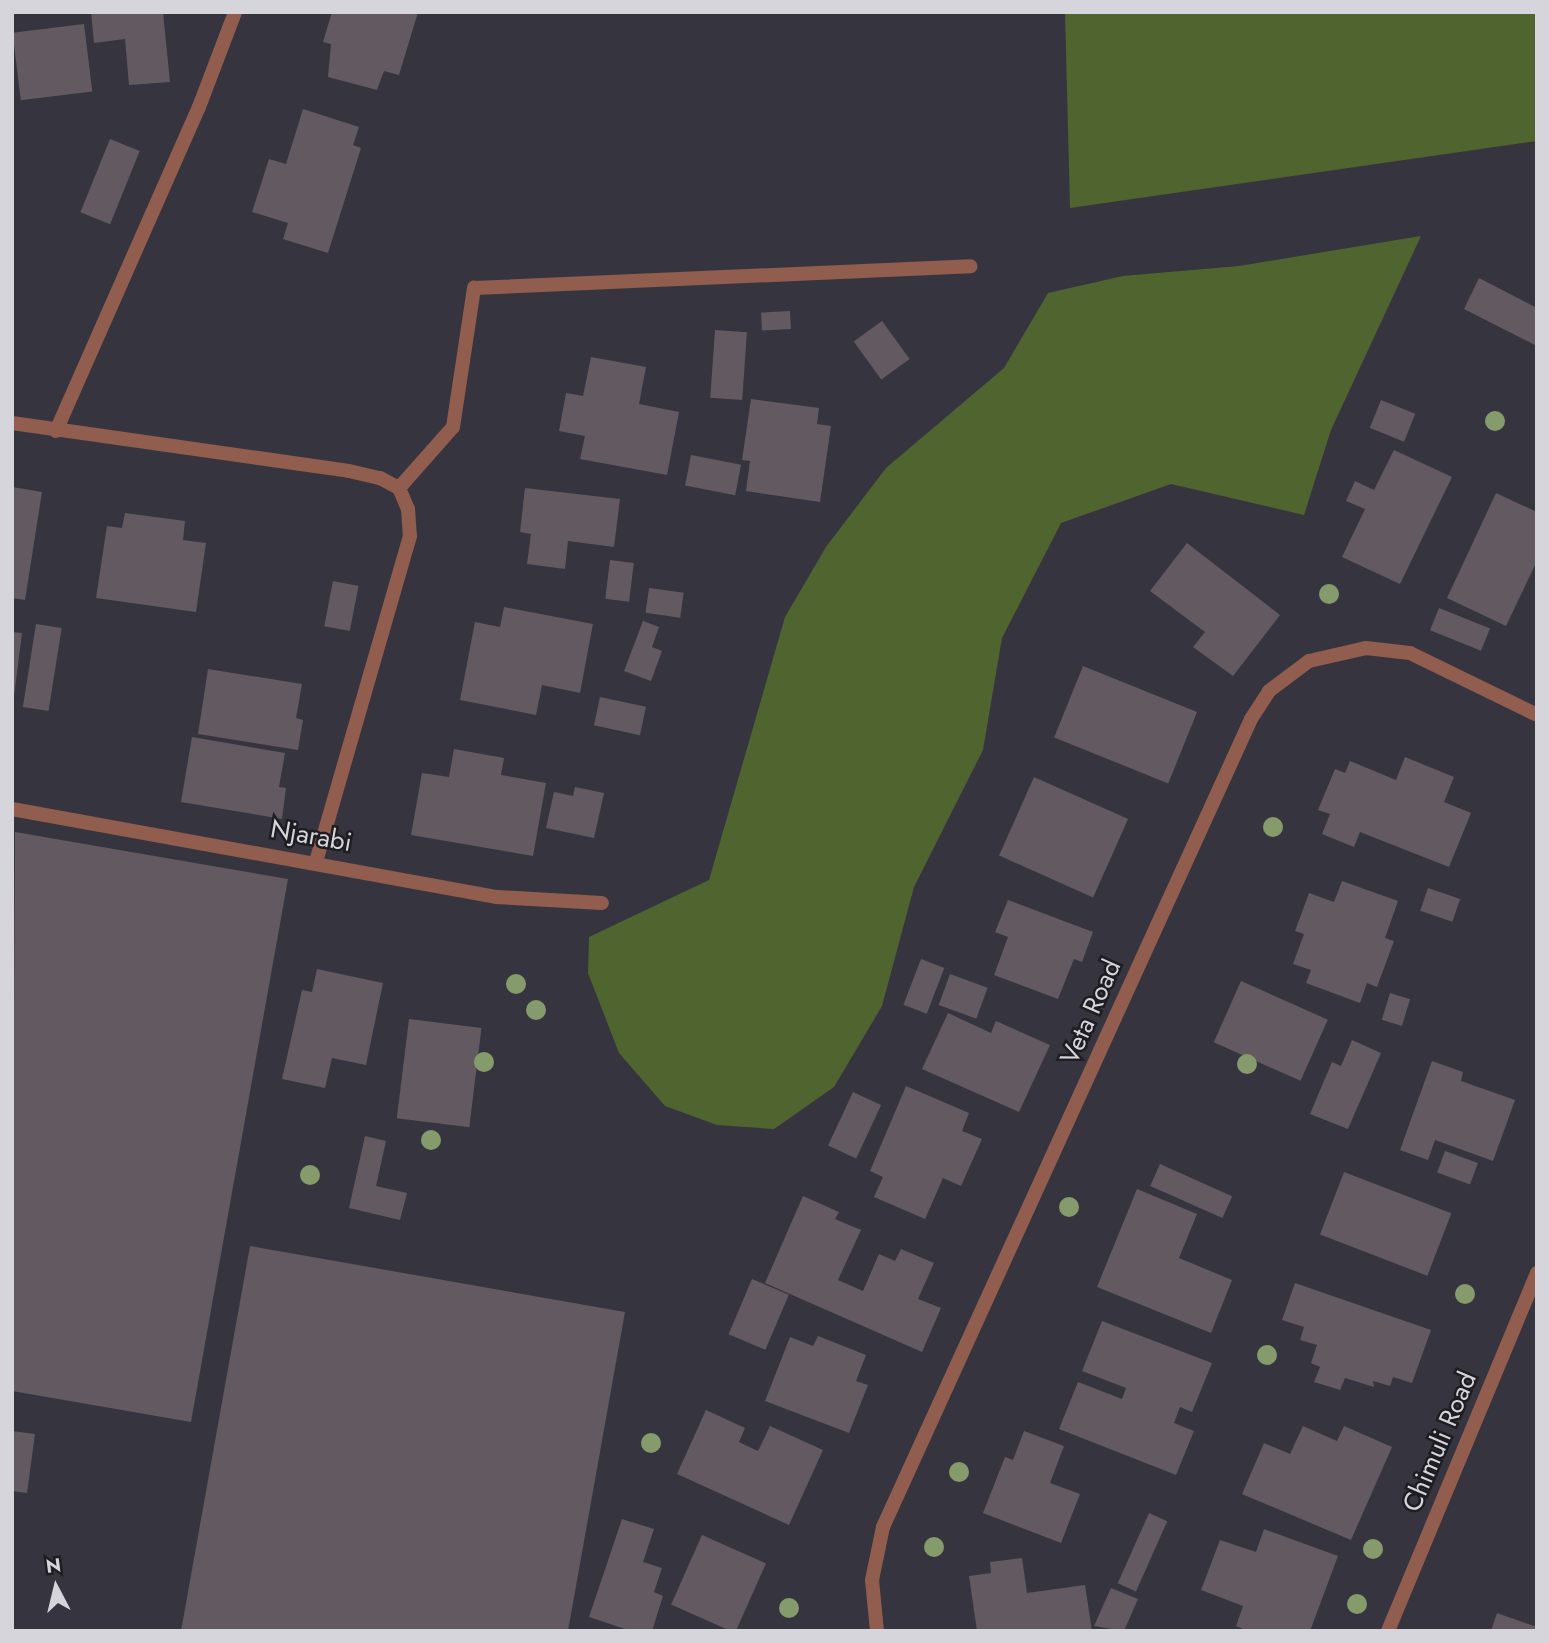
<!DOCTYPE html>
<style>
body{margin:0}
#map{position:relative;width:1549px;height:1643px;overflow:hidden;background:#36353f;font-family:Jost,sans-serif}
div>[style]{position:absolute}
.green>*{inset:0;background:#4f642f}
.building>*{inset:0;background:#625961;transform-origin:0 0}
.minor>*{height:14px;margin:-7px;padding:0 7px;transform-origin:7px;border-radius:7px;background:#915d4e}
.trees>*{width:20px;height:20px;margin:-10px;border-radius:50%;background:#859b6b}
span{translate:-50% -50%;white-space:nowrap;text-align:center;line-height:1.15;-webkit-text-stroke:5px #1e1d22;paint-order:stroke}
.street-label{font-size:26px;color:#d5d5db}
.frame{position:absolute;inset:0;border:14px solid #d5d5db;pointer-events:none}
.north{position:absolute;left:21px;top:1552px;width:70px;height:70px;-webkit-text-stroke:5px #1e1d22;paint-order:stroke;rotate:353deg;font-size:19px;font-weight:700;line-height:28px;text-align:center;color:#d5d5db}
.north::after{content:'';display:block;margin:auto;width:24px;height:32px;background:#d5d5db;clip-path:polygon(50% 0,100% 100%,50% 72%,0 100%)}
</style>
<div id="map">
<div class="green">
<i style="clip-path:polygon(1065px 12px,1537px 12px,1537px 141px,1070px 208px)"></i>
<i style="clip-path:polygon(1421px 236px,1331px 430px,1304px 515px,1171px 484px,1061px 523px,1002px 638px,983px 750px,914px 887px,882px 1006px,834px 1087px,774px 1129px,717px 1125px,665px 1106px,619px 1053px,588px 973px,589px 937px,709px 880px,785px 617px,826px 547px,886px 468px,1004px 368px,1048px 293px,1123px 276px,1239px 266px)"></i>
</div>
<div class="building">
<i style="clip-path:polygon(91px 12px,163px 12px,170px 82px,129px 85px,125px 39px,94px 43px)"></i>
<i style="clip-path:polygon(332px 12px,418px 12px,399px 75px,384px 71px,377px 90px,328px 77px,331px 44px,323px 42px)"></i>
<i style="left:84px;top:24px;width:68px;height:72px;rotate:83deg"></i>
<i style="clip-path:polygon(303px 109px,359px 127px,353px 145px,361px 148px,328px 253px,283px 239px,288px 223px,252px 212px,269px 159px,286px 164px)"></i>
<i style="left:110px;top:139px;width:32px;height:79px;rotate:22deg"></i>
<i style="clip-path:polygon(1479px 278px,1537px 308px,1537px 346px,1464px 309px)"></i>
<i style="left:790px;top:311px;width:18px;height:29px;rotate:87deg"></i>
<i style="left:882px;top:321px;width:47px;height:35px;rotate:54deg"></i>
<i style="left:715px;top:330px;width:32px;height:68px;rotate:4deg"></i>
<i style="clip-path:polygon(591px 357px,646px 367px,639px 404px,679px 412px,667px 475px,580px 459px,585px 436px,559px 431px,566px 393px,583px 396px)"></i>
<i style="clip-path:polygon(751px 399px,819px 408px,817px 424px,831px 426px,820px 502px,746px 491px,750px 461px,742px 460px)"></i>
<i style="left:1381px;top:400px;width:37px;height:30px;rotate:22deg"></i>
<i style="clip-path:polygon(1394px 450px,1452px 477px,1400px 584px,1342px 557px,1365px 509px,1346px 501px,1355px 481px,1374px 490px)"></i>
<i style="left:691px;top:455px;width:51px;height:31px;rotate:11deg"></i>
<i style="clip-path:polygon(12px 487px,42px 492px,25px 600px,12px 598px)"></i>
<i style="clip-path:polygon(525px 488px,620px 499px,614px 547px,568px 541px,565px 569px,527px 564px,531px 534px,520px 532px)"></i>
<i style="clip-path:polygon(1496px 493px,1537px 512px,1537px 561px,1506px 626px,1447px 598px)"></i>
<i style="clip-path:polygon(125px 513px,185px 521px,183px 540px,206px 543px,196px 612px,96px 598px,107px 526px,122px 528px)"></i>
<i style="clip-path:polygon(1187px 543px,1280px 615px,1233px 676px,1193px 647px,1205px 632px,1150px 591px)"></i>
<i style="left:610px;top:560px;width:24px;height:39px;rotate:7deg"></i>
<i style="left:333px;top:581px;width:26px;height:46px;rotate:11deg"></i>
<i style="left:649px;top:588px;width:35px;height:25px;rotate:8deg"></i>
<i style="clip-path:polygon(504px 607px,593px 624px,580px 693px,542px 685px,536px 715px,460px 700px,475px 622px,500px 627px)"></i>
<i style="left:1439px;top:608px;width:55px;height:24px;rotate:22deg"></i>
<i style="clip-path:polygon(643px 621px,659px 627px,652px 647px,662px 651px,651px 681px,624px 671px)"></i>
<i style="left:36px;top:624px;width:26px;height:84px;rotate:9deg"></i>
<i style="clip-path:polygon(12px 632px,22px 633px,14px 696px,12px 696px)"></i>
<i style="left:1083px;top:666px;width:123px;height:77px;rotate:22deg"></i>
<i style="clip-path:polygon(208px 669px,302px 684px,296px 718px,303px 720px,298px 750px,198px 734px)"></i>
<i style="left:600px;top:697px;width:47px;height:29px;rotate:12deg"></i>
<i style="clip-path:polygon(192px 737px,285px 753px,279px 787px,286px 788px,282px 819px,181px 802px)"></i>
<i style="clip-path:polygon(454px 749px,504px 758px,501px 775px,546px 783px,533px 856px,411px 835px,422px 773px,449px 777px)"></i>
<i style="clip-path:polygon(1405px 757px,1454px 777px,1444px 802px,1471px 813px,1449px 867px,1360px 832px,1354px 847px,1322px 834px,1330px 814px,1318px 810px,1335px 769px,1345px 773px,1350px 761px,1396px 780px)"></i>
<i style="left:1034px;top:777px;width:103px;height:86px;rotate:24deg"></i>
<i style="clip-path:polygon(575px 787px,604px 793px,594px 838px,546px 828px,554px 792px,573px 796px)"></i>
<i style="clip-path:polygon(15px 832px,288px 879px,191px 1422px,12px 1391px)"></i>
<i style="clip-path:polygon(1342px 881px,1398px 901px,1385px 938px,1394px 941px,1377px 987px,1367px 983px,1360px 1003px,1306px 983px,1311px 970px,1293px 964px,1304px 934px,1295px 931px,1309px 893px,1334px 902px)"></i>
<i style="left:1428px;top:888px;width:34px;height:24px;rotate:19deg"></i>
<i style="clip-path:polygon(1008px 900px,1093px 932px,1082px 962px,1074px 959px,1058px 999px,994px 975px,1008px 937px,995px 932px)"></i>
<i style="left:921px;top:959px;width:25px;height:49px;rotate:21deg"></i>
<i style="clip-path:polygon(317px 969px,383px 983px,366px 1065px,332px 1058px,325px 1088px,282px 1079px,302px 990px,312px 992px)"></i>
<i style="left:950px;top:974px;width:40px;height:33px;rotate:20deg"></i>
<i style="left:1241px;top:981px;width:95px;height:67px;rotate:24deg"></i>
<i style="left:1390px;top:993px;width:21px;height:28px;rotate:17deg"></i>
<i style="clip-path:polygon(948px 1013px,991px 1033px,996px 1021px,1050px 1045px,1019px 1112px,922px 1069px)"></i>
<i style="left:409px;top:1019px;width:73px;height:100px;rotate:7deg"></i>
<i style="clip-path:polygon(1352px 1040px,1381px 1053px,1348px 1129px,1310px 1114px,1332px 1062px,1341px 1066px)"></i>
<i style="clip-path:polygon(1432px 1061px,1463px 1072px,1461px 1081px,1515px 1100px,1493px 1161px,1435px 1140px,1428px 1160px,1400px 1150px)"></i>
<i style="clip-path:polygon(906px 1086px,969px 1113px,962px 1131px,982px 1139px,961px 1186px,943px 1178px,925px 1219px,874px 1197px,883px 1177px,870px 1171px)"></i>
<i style="left:853px;top:1092px;width:31px;height:59px;rotate:25deg"></i>
<i style="clip-path:polygon(365px 1136px,386px 1141px,376px 1186px,407px 1193px,400px 1220px,349px 1208px)"></i>
<i style="left:1445px;top:1151px;width:35px;height:23px;rotate:20deg"></i>
<i style="left:1160px;top:1164px;width:79px;height:24px;rotate:24deg"></i>
<i style="left:1344px;top:1172px;width:115px;height:67px;rotate:21deg"></i>
<i style="clip-path:polygon(1137px 1189px,1197px 1214px,1179px 1258px,1232px 1280px,1211px 1333px,1097px 1287px)"></i>
<i style="clip-path:polygon(803px 1196px,839px 1212px,835px 1219px,861px 1230px,838px 1280px,863px 1291px,879px 1254px,895px 1261px,901px 1249px,934px 1263px,918px 1299px,941px 1308px,922px 1352px,765px 1283px)"></i>
<i style="clip-path:polygon(250px 1246px,625px 1312px,568px 1631px,181px 1631px)"></i>
<i style="left:752px;top:1279px;width:40px;height:60px;rotate:23deg"></i>
<i style="clip-path:polygon(1295px 1283px,1431px 1330px,1412px 1383px,1393px 1377px,1390px 1386px,1373px 1381px,1374px 1387px,1345px 1378px,1340px 1390px,1314px 1382px,1320px 1367px,1311px 1363px,1317px 1345px,1300px 1340px,1304px 1327px,1282px 1320px)"></i>
<i style="clip-path:polygon(1102px 1321px,1212px 1363px,1192px 1412px,1180px 1407px,1174px 1423px,1194px 1431px,1176px 1475px,1059px 1429px,1078px 1382px,1122px 1399px,1126px 1388px,1082px 1371px)"></i>
<i style="clip-path:polygon(818px 1336px,866px 1355px,856px 1381px,868px 1385px,849px 1433px,765px 1401px,790px 1337px,813px 1346px)"></i>
<i style="clip-path:polygon(706px 1410px,745px 1428px,739px 1442px,758px 1451px,770px 1426px,823px 1450px,789px 1525px,677px 1474px)"></i>
<i style="clip-path:polygon(1303px 1426px,1337px 1441px,1344px 1426px,1392px 1447px,1351px 1540px,1242px 1494px,1264px 1443px,1290px 1454px)"></i>
<i style="clip-path:polygon(12px 1431px,35px 1434px,27px 1493px,12px 1491px)"></i>
<i style="clip-path:polygon(1024px 1431px,1064px 1446px,1050px 1483px,1080px 1494px,1061px 1543px,983px 1513px,1005px 1457px,1013px 1460px)"></i>
<i style="left:1149px;top:1513px;width:20px;height:77px;rotate:24deg"></i>
<i style="clip-path:polygon(622px 1519px,654px 1529px,643px 1562px,662px 1568px,654px 1592px,663px 1596px,652px 1631px,631px 1631px,589px 1617px)"></i>
<i style="clip-path:polygon(1264px 1529px,1338px 1556px,1310px 1631px,1248px 1631px,1236px 1626px,1243px 1606px,1201px 1590px,1220px 1540px,1256px 1552px)"></i>
<i style="left:702px;top:1535px;width:70px;height:76px;rotate:24deg"></i>
<i style="clip-path:polygon(1022px 1558px,1027px 1593px,1085px 1585px,1092px 1631px,977px 1631px,969px 1576px,991px 1573px,990px 1562px)"></i>
<i style="clip-path:polygon(1111px 1588px,1138px 1599px,1124px 1631px,1094px 1626px)"></i>
<i style="clip-path:polygon(1497px 1613px,1537px 1627px,1537px 1631px,1491px 1631px)"></i>
</div>
<div class="minor">
<i style="left:12px;top:423px;width:340px;rotate:8.1deg"></i>
<i style="left:349px;top:471px;width:32px;rotate:13deg"></i>
<i style="left:380px;top:478px;width:21px;rotate:28deg"></i>
<i style="left:399px;top:488px;width:23px;rotate:67deg"></i>
<i style="left:408px;top:509px;width:27px;rotate:86deg"></i>
<i style="left:410px;top:536px;width:339px;rotate:106.1deg"></i>
<i style="left:56px;top:431px;width:354px;rotate:-66.2deg"></i>
<i style="left:199px;top:107px;width:102px;rotate:-69.2deg"></i>
<i style="left:399px;top:488px;width:81px;rotate:-48.5deg"></i>
<i style="left:453px;top:427px;width:141px;rotate:-81.4deg"></i>
<i style="left:474px;top:288px;width:497px;rotate:-2.5deg"></i>
<i style="left:12px;top:809px;width:493px;rotate:10.3deg"></i>
<i style="left:497px;top:897px;width:105px;rotate:3.3deg"></i>
<i style="left:877px;top:1631px;width:51px;rotate:-95.6deg"></i>
<i style="left:872px;top:1580px;width:54px;rotate:-78.3deg"></i>
<i style="left:883px;top:1527px;width:888px;rotate:-65.51deg"></i>
<i style="left:1251px;top:719px;width:33px;rotate:-57deg"></i>
<i style="left:1269px;top:691px;width:50px;rotate:-36.9deg"></i>
<i style="left:1309px;top:661px;width:58px;rotate:-12.8deg"></i>
<i style="left:1366px;top:648px;width:44px;rotate:6.5deg"></i>
<i style="left:1410px;top:653px;width:141px;rotate:26deg"></i>
<i style="left:1388px;top:1631px;width:388px;rotate:-67.4deg"></i>
</div>
<div class="trees">
<i style="left:1495px;top:421px"></i>
<i style="left:1329px;top:594px"></i>
<i style="left:1273px;top:827px"></i>
<i style="left:516px;top:984px"></i>
<i style="left:536px;top:1010px"></i>
<i style="left:484px;top:1062px"></i>
<i style="left:1247px;top:1064px"></i>
<i style="left:431px;top:1140px"></i>
<i style="left:310px;top:1175px"></i>
<i style="left:1069px;top:1207px"></i>
<i style="left:1465px;top:1294px"></i>
<i style="left:1267px;top:1355px"></i>
<i style="left:651px;top:1443px"></i>
<i style="left:959px;top:1472px"></i>
<i style="left:934px;top:1547px"></i>
<i style="left:1373px;top:1549px"></i>
<i style="left:1357px;top:1604px"></i>
<i style="left:789px;top:1608px"></i>
</div>
<div class="street-label">
<span style="left:311px;top:836px;rotate:10deg">Njarabi</span>
<span style="left:1091px;top:1012px;rotate:-66deg">Veta Road</span>
<span style="left:1440px;top:1442px;rotate:-67deg">Chimuli Road</span>
</div>
<div class="frame"></div>
<div class="north">N</div>
</div>
